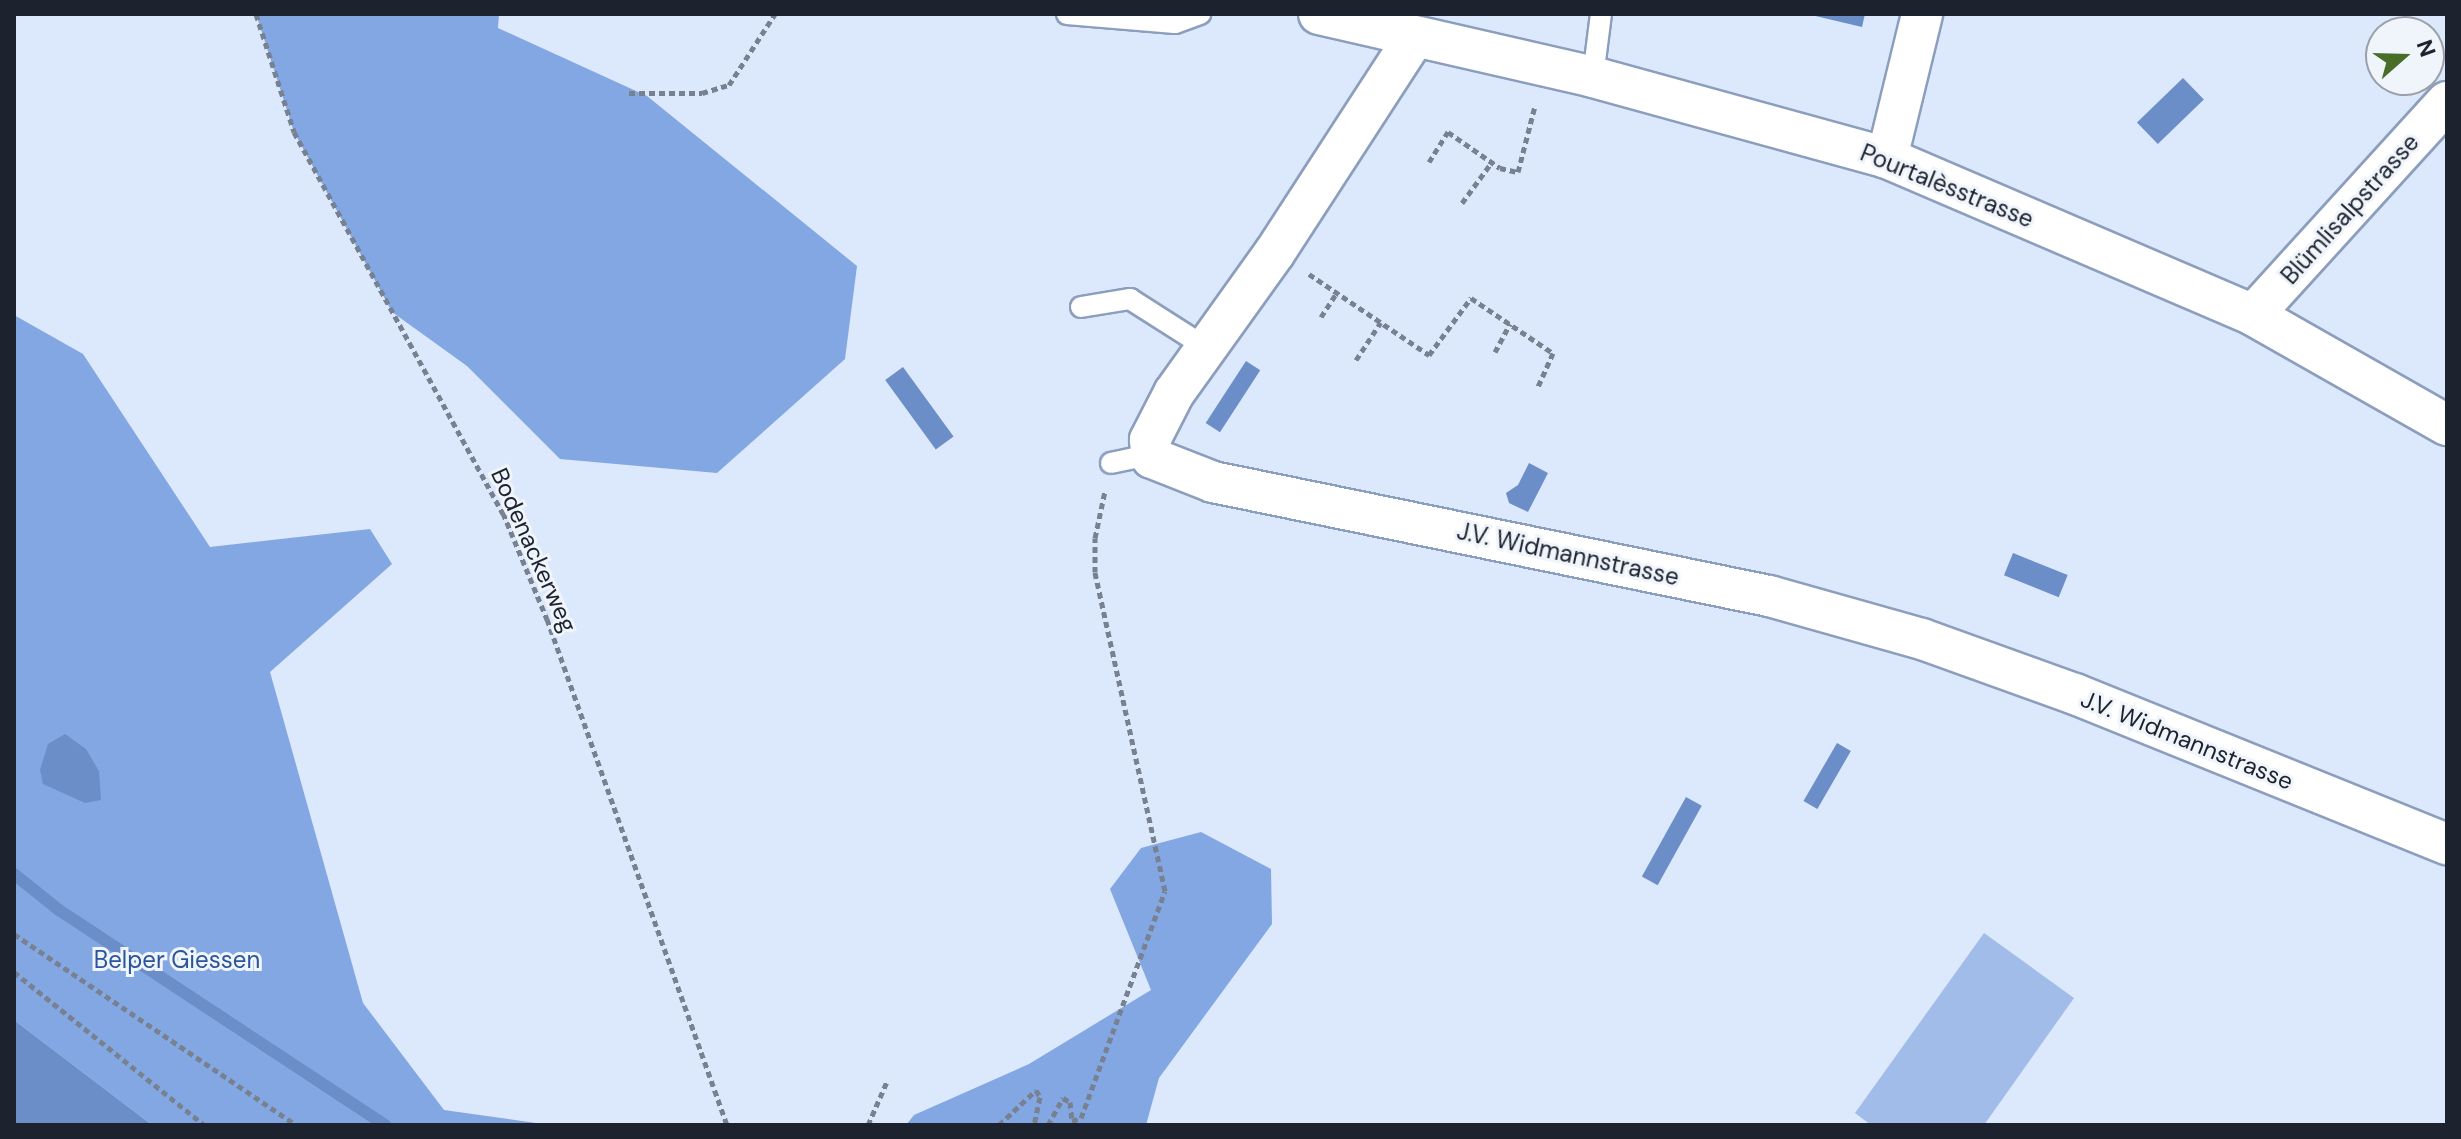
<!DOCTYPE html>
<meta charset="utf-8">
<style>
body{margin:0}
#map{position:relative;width:2461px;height:1139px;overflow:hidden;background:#dce8fb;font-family:"DM Sans",sans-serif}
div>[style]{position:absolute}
.green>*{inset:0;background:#a1bce8}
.forest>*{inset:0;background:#83a7e3}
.water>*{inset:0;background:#6b8ec8;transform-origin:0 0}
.stream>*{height:12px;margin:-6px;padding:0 6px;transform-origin:6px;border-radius:6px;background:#6b8ec8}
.path>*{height:5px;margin-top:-2.5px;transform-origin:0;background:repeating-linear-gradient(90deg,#778190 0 6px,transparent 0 10px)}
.roads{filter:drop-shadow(2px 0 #8c9ebd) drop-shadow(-2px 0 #8c9ebd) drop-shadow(0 2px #8c9ebd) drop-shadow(0 -2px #8c9ebd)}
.service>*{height:20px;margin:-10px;padding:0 10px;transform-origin:10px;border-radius:10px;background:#fff}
.minor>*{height:40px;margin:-20px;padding:0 20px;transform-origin:20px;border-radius:20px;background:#fff}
span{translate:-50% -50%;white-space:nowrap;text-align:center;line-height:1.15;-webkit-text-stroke:6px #f0f4fb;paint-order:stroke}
.street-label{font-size:24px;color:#1c232f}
.park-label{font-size:24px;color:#2a549b}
.frame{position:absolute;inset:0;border:16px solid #1c232f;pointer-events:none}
.north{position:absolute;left:2365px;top:16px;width:80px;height:80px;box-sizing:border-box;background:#f0f4fb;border:2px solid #9ba0a9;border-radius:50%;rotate:70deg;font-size:22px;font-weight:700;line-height:32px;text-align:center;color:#1c232f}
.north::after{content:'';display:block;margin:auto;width:28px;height:36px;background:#496e28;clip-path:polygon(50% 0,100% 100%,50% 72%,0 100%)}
</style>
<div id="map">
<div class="green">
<i style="clip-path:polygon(1984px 933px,2074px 998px,1984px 1125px,1871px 1125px,1855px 1113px)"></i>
</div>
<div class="forest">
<i style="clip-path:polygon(256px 14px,499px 14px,498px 28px,647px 96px,857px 266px,845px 359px,717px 473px,560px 459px,467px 366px,392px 312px,294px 132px)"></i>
<i style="clip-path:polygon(14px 315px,83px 354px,210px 547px,370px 529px,392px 564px,270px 672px,363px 1003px,444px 1110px,550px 1125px,152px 1125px,14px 1020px)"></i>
<i style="clip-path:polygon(1201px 832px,1271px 869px,1272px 924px,1159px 1078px,1146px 1125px,906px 1125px,914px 1115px,1029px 1064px,1151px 990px,1110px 889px,1141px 848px)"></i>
</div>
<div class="water">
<i style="clip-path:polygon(1807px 14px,1865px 14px,1862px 27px)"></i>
<i style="left:2183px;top:78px;width:30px;height:64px;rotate:46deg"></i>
<i style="left:1246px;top:361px;width:17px;height:74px;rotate:33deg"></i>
<i style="left:903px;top:367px;width:86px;height:22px;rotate:54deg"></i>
<i style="clip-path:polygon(1529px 463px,1548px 473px,1528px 512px,1509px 503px,1506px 493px,1518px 485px)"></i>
<i style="left:2013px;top:553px;width:59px;height:24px;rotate:22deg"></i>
<i style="clip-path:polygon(65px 734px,86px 749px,99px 771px,101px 800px,85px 803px,43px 784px,40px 770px,48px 744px)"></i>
<i style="left:1837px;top:743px;width:16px;height:67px;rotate:30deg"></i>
<i style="left:1686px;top:797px;width:18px;height:91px;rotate:29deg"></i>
<i style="clip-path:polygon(14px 1020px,152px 1125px,14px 1125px)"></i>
</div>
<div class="stream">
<i style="left:14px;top:874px;width:58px;rotate:38.7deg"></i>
<i style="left:59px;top:910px;width:391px;rotate:33.4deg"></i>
</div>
<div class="path">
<i style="left:256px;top:14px;width:124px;rotate:72.1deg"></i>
<i style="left:294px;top:132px;width:435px;rotate:61.3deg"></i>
<i style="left:503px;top:513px;width:115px;rotate:67.5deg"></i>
<i style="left:547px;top:619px;width:537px;rotate:70.42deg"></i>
<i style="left:629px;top:93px;width:73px"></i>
<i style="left:702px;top:93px;width:28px;rotate:-17deg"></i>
<i style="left:729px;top:85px;width:85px;rotate:-57.1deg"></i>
<i style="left:1429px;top:162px;width:36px;rotate:-58deg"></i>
<i style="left:1448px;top:132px;width:63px;rotate:34.7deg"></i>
<i style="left:1500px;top:168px;width:18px;rotate:13deg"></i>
<i style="left:1518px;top:172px;width:68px;rotate:-75.6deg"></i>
<i style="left:1462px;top:203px;width:51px;rotate:-53.8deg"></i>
<i style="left:1309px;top:274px;width:145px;rotate:34deg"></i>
<i style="left:1429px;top:355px;width:71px;rotate:-53.6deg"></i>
<i style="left:1471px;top:298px;width:99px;rotate:33.9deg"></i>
<i style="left:1553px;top:353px;width:39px;rotate:114deg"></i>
<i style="left:1321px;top:317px;width:30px;rotate:-57deg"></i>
<i style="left:1495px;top:352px;width:32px;rotate:-62deg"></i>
<i style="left:1356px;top:360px;width:45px;rotate:-56.7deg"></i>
<i style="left:14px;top:934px;width:341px;rotate:34.1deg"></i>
<i style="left:14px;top:972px;width:244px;rotate:38.8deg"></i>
<i style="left:868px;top:1125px;width:50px;rotate:-66.5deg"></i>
<i style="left:999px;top:1125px;width:51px;rotate:-43.4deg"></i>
<i style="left:1036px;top:1090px;width:8px;rotate:60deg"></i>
<i style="left:1040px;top:1097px;width:29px;rotate:102deg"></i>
<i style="left:1048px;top:1125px;width:31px;rotate:-61deg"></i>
<i style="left:1063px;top:1098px;width:8px;rotate:30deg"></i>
<i style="left:1070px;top:1102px;width:19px;rotate:84deg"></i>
<i style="left:1072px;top:1121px;width:9px;rotate:-18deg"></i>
<i style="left:1081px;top:1118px;width:242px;rotate:-69.7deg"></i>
<i style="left:1165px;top:891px;width:327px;rotate:-102.4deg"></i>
<i style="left:1095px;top:572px;width:34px;rotate:-90deg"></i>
<i style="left:1095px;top:538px;width:48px;rotate:-78deg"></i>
</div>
<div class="roads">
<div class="service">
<i style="left:1067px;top:14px;width:108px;rotate:4.8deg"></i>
<i style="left:1175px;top:23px;width:27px;rotate:-20deg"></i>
<i style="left:1593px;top:77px;width:64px;rotate:-82.8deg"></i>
<i style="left:1081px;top:307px;width:50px;rotate:-9.3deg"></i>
<i style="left:1130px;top:299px;width:91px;rotate:32.5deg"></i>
<i style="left:1111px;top:463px;width:40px;rotate:-12deg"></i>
</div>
<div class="minor">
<i style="left:1319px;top:14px;width:281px;rotate:12.9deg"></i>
<i style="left:1593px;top:77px;width:305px;rotate:15.4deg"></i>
<i style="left:1887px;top:158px;width:398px;rotate:23.2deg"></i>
<i style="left:2253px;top:315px;width:223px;rotate:29.6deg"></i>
<i style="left:1414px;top:38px;width:255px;rotate:123deg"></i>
<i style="left:1275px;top:252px;width:173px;rotate:125.6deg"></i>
<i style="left:1174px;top:393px;width:53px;rotate:117.1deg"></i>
<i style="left:1150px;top:440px;width:18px;rotate:84deg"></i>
<i style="left:1152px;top:458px;width:66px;rotate:21.5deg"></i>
<i style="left:1213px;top:482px;width:568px;rotate:11.59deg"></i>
<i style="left:1769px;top:596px;width:159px;rotate:15.7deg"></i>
<i style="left:1922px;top:639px;width:163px;rotate:19.8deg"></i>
<i style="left:2075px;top:694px;width:401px;rotate:22deg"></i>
<i style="left:1887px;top:158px;width:148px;rotate:-76.3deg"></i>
<i style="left:2253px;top:315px;width:288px;rotate:-47.7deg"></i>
</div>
</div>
<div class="street-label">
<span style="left:1947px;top:186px;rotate:22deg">Pourtalèsstrasse</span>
<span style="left:2350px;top:209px;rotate:-48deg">Blümlisalpstrasse</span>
<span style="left:534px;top:550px;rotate:66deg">Bodenackerweg</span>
<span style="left:1568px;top:554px;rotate:12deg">J.V. Widmannstrasse</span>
<span style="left:2187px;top:740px;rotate:22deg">J.V. Widmannstrasse</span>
</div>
<div class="park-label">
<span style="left:177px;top:960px">Belper Giessen</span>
</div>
<div class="frame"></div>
<div class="north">N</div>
</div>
